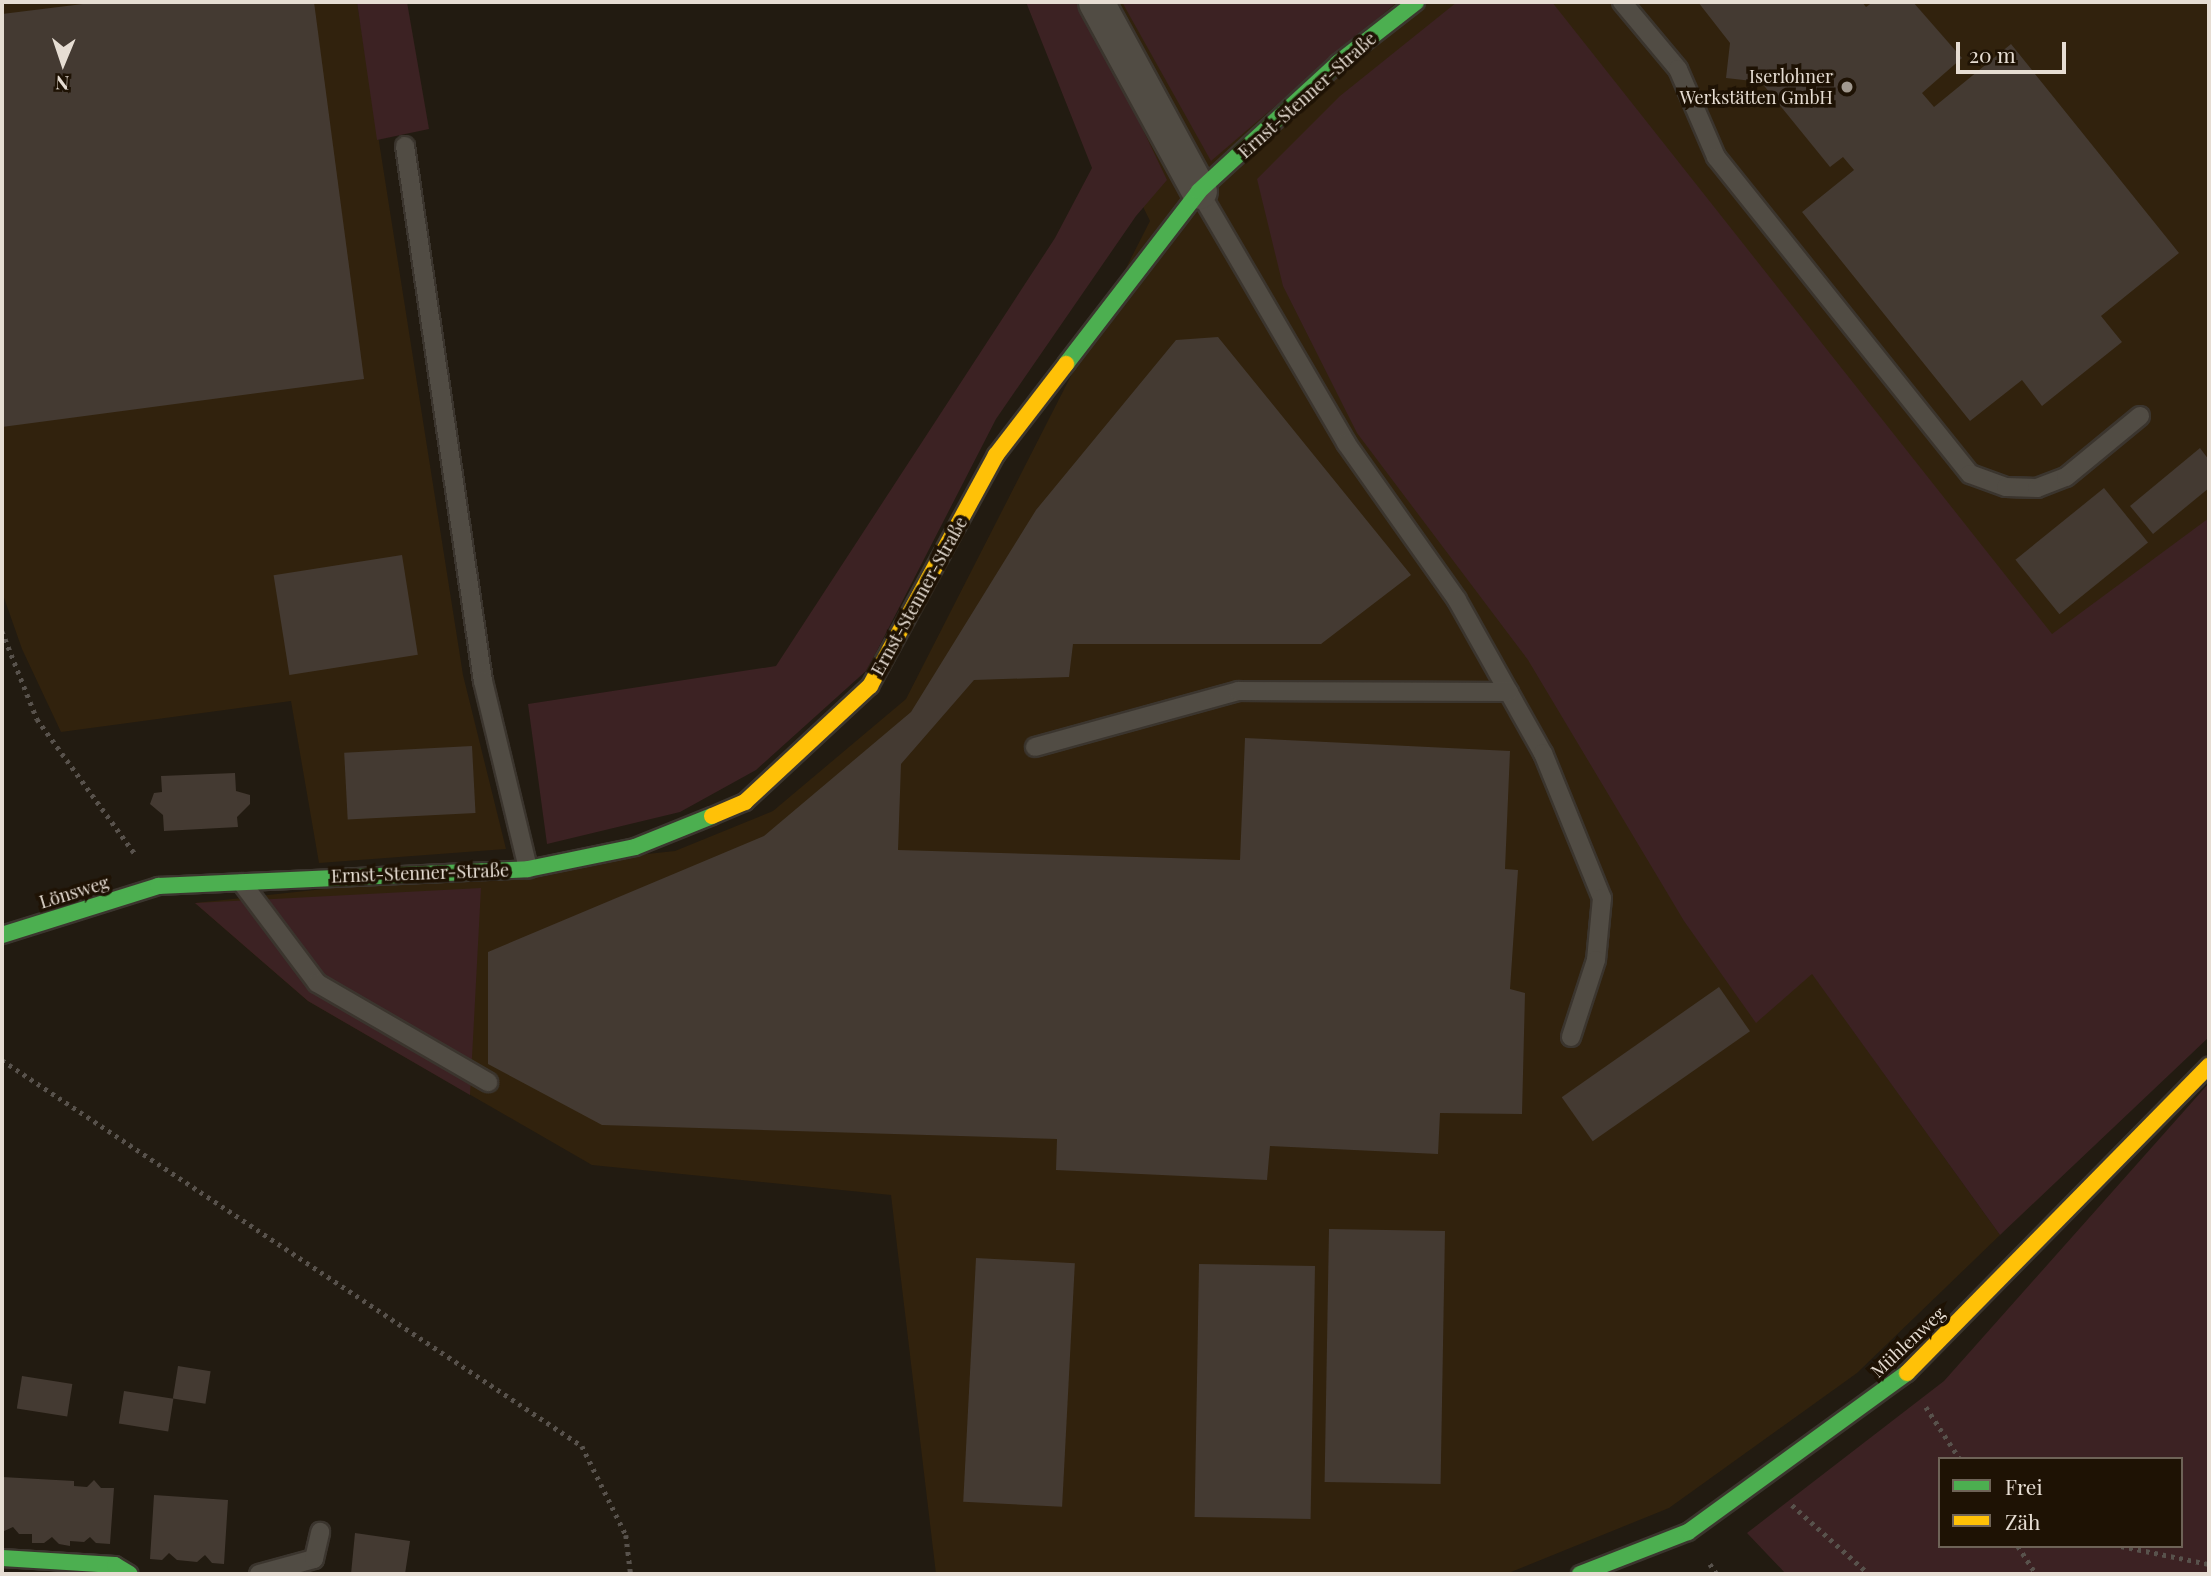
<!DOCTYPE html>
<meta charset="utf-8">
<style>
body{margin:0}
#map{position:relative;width:2211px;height:1576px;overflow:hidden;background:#221b11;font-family:"Playfair Display",serif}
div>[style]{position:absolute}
.built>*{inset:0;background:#31220d}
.green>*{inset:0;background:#3c2223}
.building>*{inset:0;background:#443a32;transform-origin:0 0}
.path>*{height:4.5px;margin-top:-2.25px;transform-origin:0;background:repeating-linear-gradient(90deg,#58524c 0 3.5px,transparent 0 8.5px)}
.roads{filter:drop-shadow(2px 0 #3b352e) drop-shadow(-2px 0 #3b352e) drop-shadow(0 2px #3b352e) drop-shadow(0 -2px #3b352e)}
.lane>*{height:18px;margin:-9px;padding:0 9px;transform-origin:9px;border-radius:9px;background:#514c44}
.street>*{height:35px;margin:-17.5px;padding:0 17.5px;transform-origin:17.5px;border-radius:17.5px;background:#514c44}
.fast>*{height:16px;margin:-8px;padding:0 8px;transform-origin:8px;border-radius:8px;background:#4caf50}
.slow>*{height:16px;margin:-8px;padding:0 8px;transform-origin:8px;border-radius:8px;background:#ffc107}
.dots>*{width:19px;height:19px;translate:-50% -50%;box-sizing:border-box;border:4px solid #1e1204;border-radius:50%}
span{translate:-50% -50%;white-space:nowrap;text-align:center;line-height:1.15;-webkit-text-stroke:7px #1e1204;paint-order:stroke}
.poi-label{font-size:18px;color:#e6ddd3}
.right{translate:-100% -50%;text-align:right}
.street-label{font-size:18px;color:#e6ddd3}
.frame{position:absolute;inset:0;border:4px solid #e6ddd3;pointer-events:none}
.legend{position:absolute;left:1938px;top:1457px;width:245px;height:91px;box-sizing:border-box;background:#1e1204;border:2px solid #6e6357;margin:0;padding:9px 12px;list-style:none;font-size:21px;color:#e6ddd3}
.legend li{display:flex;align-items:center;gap:14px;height:35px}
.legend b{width:35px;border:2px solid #6e6357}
.north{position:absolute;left:28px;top:28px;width:70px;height:70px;-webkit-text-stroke:5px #1e1204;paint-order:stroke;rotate:182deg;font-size:19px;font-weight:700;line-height:28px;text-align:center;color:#e6ddd3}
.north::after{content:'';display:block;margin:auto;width:24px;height:32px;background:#e6ddd3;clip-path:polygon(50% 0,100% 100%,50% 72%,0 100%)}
.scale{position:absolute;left:1956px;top:42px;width:110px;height:32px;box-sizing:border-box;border:4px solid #e6ddd3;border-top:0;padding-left:9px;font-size:21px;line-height:24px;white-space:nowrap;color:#e6ddd3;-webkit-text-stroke:5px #1e1204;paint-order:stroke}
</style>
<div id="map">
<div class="built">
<i style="clip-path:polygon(2px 2px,357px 2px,463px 675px,506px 849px,319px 863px,291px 701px,61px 732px,22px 649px,2px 592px)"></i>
<i style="clip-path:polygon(1043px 2px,2209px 2px,2209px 649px,1812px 973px,2000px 1235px,1857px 1373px,1669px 1508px,1506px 1574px,936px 1574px,891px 1195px,592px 1165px,308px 1001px,195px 903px,675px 851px,773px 811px,906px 699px,1150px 221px)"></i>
</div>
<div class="green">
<i style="clip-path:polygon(357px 2px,407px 2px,429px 129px,377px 140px)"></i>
<i style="clip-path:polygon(1026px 2px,1082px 2px,1167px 180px,1136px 216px,996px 419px,867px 670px,756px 770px,680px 812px,547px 844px,528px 704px,776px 666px,1055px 238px,1092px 168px)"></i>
<i style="clip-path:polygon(1122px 2px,1397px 2px,1211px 161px)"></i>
<i style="clip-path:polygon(1457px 2px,1552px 2px,2052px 634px,2209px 518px,2209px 1037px,2000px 1235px,1812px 974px,1756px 1023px,1684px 921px,1528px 660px,1357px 433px,1283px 286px,1257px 179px,1340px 96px)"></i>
<i style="clip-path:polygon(481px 888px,470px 1095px,308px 1001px,195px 903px)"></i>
<i style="clip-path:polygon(evenodd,2209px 1083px,2209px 1574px,1786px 1574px,1747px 1533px,1944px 1381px,2209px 1083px,1940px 1459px,2181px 1459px,2181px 1546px,1940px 1546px,1940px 1459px)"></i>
</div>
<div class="building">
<i style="clip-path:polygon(99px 2px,314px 2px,364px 379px,2px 427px,2px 14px)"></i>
<i style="clip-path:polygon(1698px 2px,1862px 2px,1866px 7px,1873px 2px,1913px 2px,1962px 58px,1922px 93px,1934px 107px,2011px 44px,2179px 253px,2101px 316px,2122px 342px,2042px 406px,2022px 380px,1970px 421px,1802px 212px,1854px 170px,1843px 157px,1830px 167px,1761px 82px,1726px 78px,1730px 43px)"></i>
<i style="clip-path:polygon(1218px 337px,1411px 575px,1321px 644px,1073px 644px,1069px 677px,974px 680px,901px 764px,898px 850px,1240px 860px,1245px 738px,1510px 751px,1505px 869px,1518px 870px,1510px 989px,1525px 993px,1522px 1114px,1440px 1113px,1438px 1154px,1270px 1146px,1267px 1180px,1056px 1170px,1057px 1139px,602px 1125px,488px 1064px,488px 952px,764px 836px,911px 712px,1036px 510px,1176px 340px)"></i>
<i style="clip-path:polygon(2200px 448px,2209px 460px,2209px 488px,2153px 534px,2130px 506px)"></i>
<i style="left:2104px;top:488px;width:70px;height:114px;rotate:51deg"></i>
<i style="left:402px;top:555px;width:101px;height:130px;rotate:81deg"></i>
<i style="left:472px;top:746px;width:67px;height:128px;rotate:87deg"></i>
<i style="clip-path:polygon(235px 773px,236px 791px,250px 795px,250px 804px,237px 817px,238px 827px,164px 831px,163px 815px,150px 804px,154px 793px,162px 792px,161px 776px)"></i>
<i style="left:1719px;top:987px;width:54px;height:192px;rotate:55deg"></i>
<i style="left:1329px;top:1229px;width:116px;height:253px;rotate:1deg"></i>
<i style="left:976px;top:1258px;width:99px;height:244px;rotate:3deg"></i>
<i style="left:1199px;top:1264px;width:116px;height:253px;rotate:1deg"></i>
<i style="left:178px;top:1366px;width:33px;height:33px;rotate:9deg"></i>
<i style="left:22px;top:1376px;width:51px;height:33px;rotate:9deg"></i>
<i style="left:124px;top:1391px;width:50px;height:33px;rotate:9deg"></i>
<i style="clip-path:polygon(2px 1477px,74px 1481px,74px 1486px,87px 1487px,94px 1480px,101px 1488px,114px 1488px,110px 1544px,96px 1543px,90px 1537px,84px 1542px,70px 1541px,70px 1546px,59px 1544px,52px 1537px,44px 1543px,32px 1543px,32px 1534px,19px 1534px,13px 1527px,2px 1532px)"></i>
<i style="clip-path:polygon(154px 1495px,228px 1500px,224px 1564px,212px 1563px,205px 1555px,197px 1562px,177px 1560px,169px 1553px,162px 1560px,150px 1559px)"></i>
<i style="clip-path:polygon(355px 1533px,410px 1541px,405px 1574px,351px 1574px)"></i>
</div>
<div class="path">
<i style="left:2px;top:631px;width:95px;rotate:68.3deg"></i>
<i style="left:37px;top:719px;width:167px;rotate:54deg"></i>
<i style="left:2px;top:1060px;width:697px;rotate:33.64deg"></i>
<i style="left:582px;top:1446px;width:99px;rotate:63.7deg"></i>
<i style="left:626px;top:1535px;width:39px;rotate:83deg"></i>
<i style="left:1926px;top:1407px;width:62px;rotate:56.8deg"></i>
<i style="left:1792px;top:1505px;width:103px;rotate:41.9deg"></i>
<i style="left:2018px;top:1546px;width:33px;rotate:57deg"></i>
<i style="left:2121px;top:1546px;width:90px;rotate:11.6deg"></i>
<i style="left:1710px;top:1564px;width:12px;rotate:55deg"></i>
</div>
<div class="roads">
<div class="lane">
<i style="left:1622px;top:2px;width:87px;rotate:50.1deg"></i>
<i style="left:1678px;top:69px;width:96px;rotate:66.6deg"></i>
<i style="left:1716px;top:157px;width:406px;rotate:51.3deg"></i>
<i style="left:1970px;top:474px;width:38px;rotate:20deg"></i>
<i style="left:2006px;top:487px;width:31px;rotate:2deg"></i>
<i style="left:2037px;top:488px;width:31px;rotate:-21deg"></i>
<i style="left:2066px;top:477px;width:96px;rotate:-39.5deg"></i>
<i style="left:405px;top:146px;width:541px;rotate:81.71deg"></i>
<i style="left:483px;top:681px;width:193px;rotate:76.5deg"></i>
<i style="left:1199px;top:191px;width:292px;rotate:59.7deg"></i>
<i style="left:1346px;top:443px;width:192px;rotate:54.7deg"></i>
<i style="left:1457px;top:600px;width:176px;rotate:60.7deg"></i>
<i style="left:1543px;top:753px;width:157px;rotate:67.9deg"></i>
<i style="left:1602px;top:898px;width:62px;rotate:95.5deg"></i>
<i style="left:1596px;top:960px;width:81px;rotate:108deg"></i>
<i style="left:1035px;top:747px;width:211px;rotate:-15.4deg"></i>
<i style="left:1238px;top:691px;width:271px;rotate:0.2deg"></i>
<i style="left:242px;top:883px;width:125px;rotate:53.1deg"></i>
<i style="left:317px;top:983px;width:198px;rotate:30.1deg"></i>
<i style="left:259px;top:1574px;width:57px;rotate:-15.3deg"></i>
<i style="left:314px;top:1559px;width:28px;rotate:-77deg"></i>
</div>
<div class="street">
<i style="left:1096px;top:2px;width:215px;rotate:61.4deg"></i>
</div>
<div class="fast">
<i style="left:1066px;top:364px;width:218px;rotate:-52.4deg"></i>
<i style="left:1199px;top:191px;width:189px;rotate:-42.6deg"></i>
<i style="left:1338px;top:63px;width:99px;rotate:-38deg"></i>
<i style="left:2px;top:935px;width:164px;rotate:-17.4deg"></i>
<i style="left:158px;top:886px;width:370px;rotate:-2.6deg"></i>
<i style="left:528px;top:869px;width:109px;rotate:-11.6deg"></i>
<i style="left:635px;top:847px;width:83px;rotate:-21.9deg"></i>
<i style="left:2px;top:1558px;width:113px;rotate:3.5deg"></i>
<i style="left:115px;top:1565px;width:17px;rotate:31deg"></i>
<i style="left:1580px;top:1574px;width:116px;rotate:-21.3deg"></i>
<i style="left:1688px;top:1532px;width:271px;rotate:-36deg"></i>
</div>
<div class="slow">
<i style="left:712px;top:816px;width:36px;rotate:-23deg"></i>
<i style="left:745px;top:802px;width:171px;rotate:-42.9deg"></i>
<i style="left:870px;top:686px;width:263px;rotate:-61.4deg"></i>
<i style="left:996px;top:455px;width:115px;rotate:-52.4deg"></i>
<i style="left:1907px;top:1373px;width:431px;rotate:-45.5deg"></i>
</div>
</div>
<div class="dots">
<i style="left:1847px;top:87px;background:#a1998f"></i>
</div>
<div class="poi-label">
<span class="right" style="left:1833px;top:87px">Iserlohner<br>Werkstätten GmbH</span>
</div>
<div class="street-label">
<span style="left:1307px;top:95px;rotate:-42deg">Ernst-Stenner-Straße</span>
<span style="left:919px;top:596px;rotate:-61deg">Ernst-Stenner-Straße</span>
<span style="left:420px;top:873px;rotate:-2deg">Ernst-Stenner-Straße</span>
<span style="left:74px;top:892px;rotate:-17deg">Lönsweg</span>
<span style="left:1908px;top:1342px;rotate:-43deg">Mühlenweg</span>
</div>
<div class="frame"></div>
<ul class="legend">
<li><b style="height:9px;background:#4caf50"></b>Frei</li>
<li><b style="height:9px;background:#ffc107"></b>Zäh</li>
</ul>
<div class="north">N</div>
<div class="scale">20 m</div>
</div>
